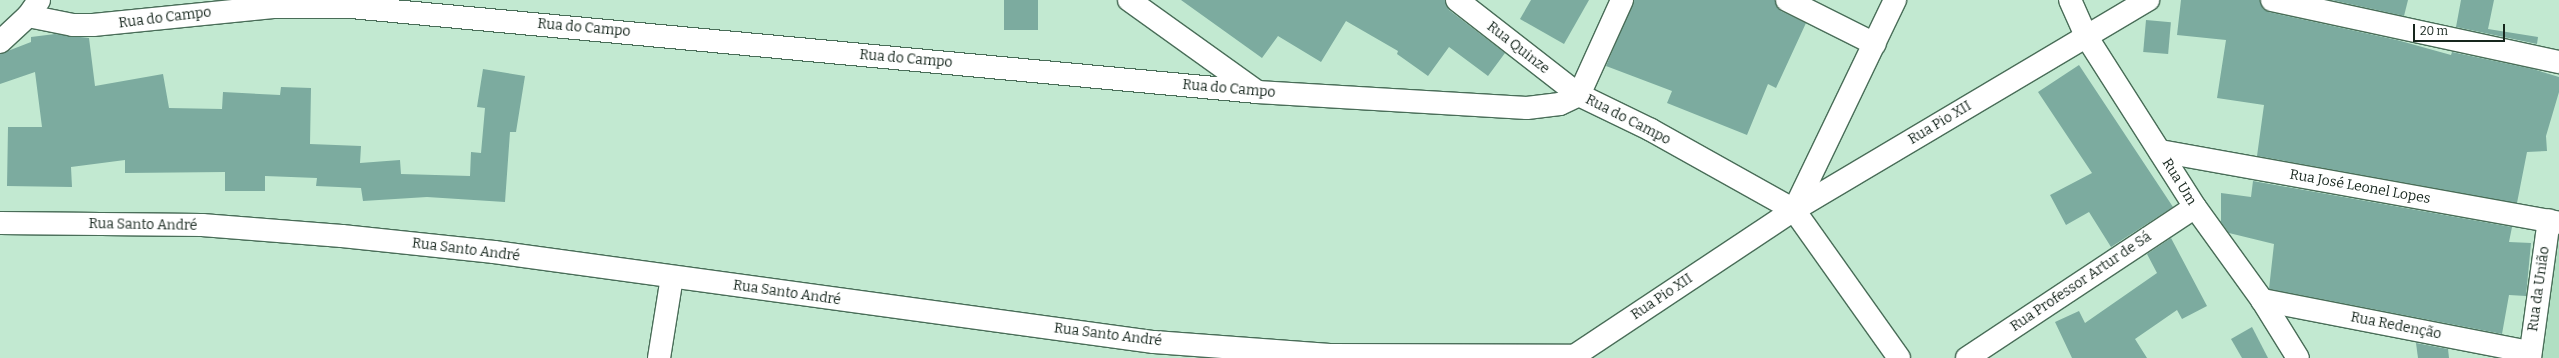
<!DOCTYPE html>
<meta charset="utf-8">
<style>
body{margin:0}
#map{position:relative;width:2559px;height:358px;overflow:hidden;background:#c2e9d1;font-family:Bitter,serif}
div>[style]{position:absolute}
.built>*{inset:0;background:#b1dfc3}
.building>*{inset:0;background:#7cab9f;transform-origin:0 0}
.roads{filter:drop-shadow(1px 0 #496d58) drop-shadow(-1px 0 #496d58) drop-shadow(0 1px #496d58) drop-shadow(0 -1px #496d58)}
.minor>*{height:22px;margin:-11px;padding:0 11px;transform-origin:11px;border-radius:11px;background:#fff}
span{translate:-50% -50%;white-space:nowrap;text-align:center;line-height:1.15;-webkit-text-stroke:3px #fff;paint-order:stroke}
.street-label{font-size:14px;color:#16261d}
.scale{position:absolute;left:2413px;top:24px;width:92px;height:18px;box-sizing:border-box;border:2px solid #16261d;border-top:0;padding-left:5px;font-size:12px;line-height:14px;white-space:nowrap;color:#16261d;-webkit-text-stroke:3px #fff;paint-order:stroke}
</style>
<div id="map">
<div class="built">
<i style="clip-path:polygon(2552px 239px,2559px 241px,2559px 358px,2540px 358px)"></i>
</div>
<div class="building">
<i style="left:1004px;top:0;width:34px;height:30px"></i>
<i style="clip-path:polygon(1181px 0,1445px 0,1449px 10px,1505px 53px,1488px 76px,1449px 47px,1428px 76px,1397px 54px,1398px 51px,1346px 21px,1321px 62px,1278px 36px,1262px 58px)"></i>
<i style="clip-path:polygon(1531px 0,1589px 0,1564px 44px,1520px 19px)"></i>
<i style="clip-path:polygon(1634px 0,1775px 0,1781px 11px,1806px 23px,1776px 88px,1768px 84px,1747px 135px,1667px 103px,1672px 91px,1606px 66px)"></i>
<i style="clip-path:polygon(2181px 0,2260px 0,2263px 9px,2269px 12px,2397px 40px,2451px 55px,2452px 52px,2533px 69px,2559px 77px,2559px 92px,2546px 136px,2547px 151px,2527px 152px,2517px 203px,2257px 156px,2264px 105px,2217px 98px,2226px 40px,2177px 35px)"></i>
<i style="clip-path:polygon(2331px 0,2408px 0,2404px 16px)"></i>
<i style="clip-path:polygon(2461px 0,2494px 0,2488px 29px,2538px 37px,2537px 44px,2456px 27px)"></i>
<i style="left:2146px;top:20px;width:25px;height:32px;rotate:5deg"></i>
<i style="clip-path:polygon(55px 34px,89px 38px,95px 86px,163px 74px,169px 108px,222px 109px,223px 92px,280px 95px,281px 87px,311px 88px,310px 144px,361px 146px,360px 163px,400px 160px,401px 174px,470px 176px,471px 152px,481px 153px,485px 108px,477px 107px,483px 69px,525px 76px,516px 132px,510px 132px,505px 202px,427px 197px,363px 201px,361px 188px,316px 186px,317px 178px,265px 176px,265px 191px,225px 191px,225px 172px,125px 173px,125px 160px,71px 167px,72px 187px,7px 186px,8px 127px,42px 127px,35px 72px,0 84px,0 54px,31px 42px,31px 37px)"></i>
<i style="clip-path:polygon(2079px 65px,2173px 207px,2111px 247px,2089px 212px,2066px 225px,2050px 195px,2092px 173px,2038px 92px)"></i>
<i style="clip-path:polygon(2253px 181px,2512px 227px,2509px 242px,2531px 243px,2526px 296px,2509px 295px,2502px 334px,2269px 289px,2274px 244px,2229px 233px,2221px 222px,2221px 193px,2251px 197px)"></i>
<i style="clip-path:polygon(2171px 238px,2207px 306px,2182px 319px,2177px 310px,2135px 339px,2147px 358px,2072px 358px,2055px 322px,2079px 311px,2085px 323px,2157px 273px,2147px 254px)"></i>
<i style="clip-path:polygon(2252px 327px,2268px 358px,2242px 358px,2231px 339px)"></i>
<i style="clip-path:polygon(2416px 343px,2448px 349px,2449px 358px,2418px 358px)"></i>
</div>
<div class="roads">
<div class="minor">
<i style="left:1129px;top:0;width:156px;rotate:35.6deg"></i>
<i style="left:1457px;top:0;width:155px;rotate:37.9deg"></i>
<i style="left:1579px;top:95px;width:104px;rotate:-65.6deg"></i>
<i style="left:1787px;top:0;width:98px;rotate:26.6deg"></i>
<i style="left:2070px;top:0;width:39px;rotate:66deg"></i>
<i style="left:2086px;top:36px;width:203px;rotate:57.5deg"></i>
<i style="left:2195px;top:207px;width:115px;rotate:54.2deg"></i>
<i style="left:2262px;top:300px;width:68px;rotate:58.2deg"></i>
<i style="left:2272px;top:0;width:294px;rotate:12.2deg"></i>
<i style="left:28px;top:16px;width:46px;rotate:11.3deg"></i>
<i style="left:73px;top:25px;width:20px"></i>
<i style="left:93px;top:25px;width:181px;rotate:-5.7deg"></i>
<i style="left:273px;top:7px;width:78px"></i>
<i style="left:351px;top:7px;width:910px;rotate:5.36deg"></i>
<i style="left:1257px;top:92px;width:270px;rotate:3.4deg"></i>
<i style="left:1527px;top:108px;width:33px;rotate:-7deg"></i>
<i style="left:1560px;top:104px;width:21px;rotate:-25deg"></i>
<i style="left:1579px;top:95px;width:80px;rotate:25.9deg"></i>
<i style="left:1651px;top:130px;width:164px;rotate:29.2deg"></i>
<i style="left:1794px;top:210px;width:181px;rotate:54.6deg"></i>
<i style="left:0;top:42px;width:38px;rotate:-43deg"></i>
<i style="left:28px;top:16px;width:19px;rotate:-55deg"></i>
<i style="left:2160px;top:151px;width:405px;rotate:10.2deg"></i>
<i style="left:1794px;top:210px;width:412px;rotate:-30.7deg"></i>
<i style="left:0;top:223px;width:202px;rotate:0.6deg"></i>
<i style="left:202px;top:225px;width:140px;rotate:4.5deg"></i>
<i style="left:342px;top:236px;width:153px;rotate:6deg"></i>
<i style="left:494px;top:252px;width:666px;rotate:7.77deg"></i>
<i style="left:1154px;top:342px;width:176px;rotate:4.2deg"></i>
<i style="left:1330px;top:355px;width:244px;rotate:0.2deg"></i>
<i style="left:2262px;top:300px;width:273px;rotate:11deg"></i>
<i style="left:659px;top:358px;width:82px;rotate:-80.9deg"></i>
<i style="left:1571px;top:358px;width:268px;rotate:-33.6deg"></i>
<i style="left:1794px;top:210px;width:233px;rotate:-64.3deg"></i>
<i style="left:1967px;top:358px;width:273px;rotate:-33.5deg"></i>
<i style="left:2530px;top:358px;width:139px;rotate:-82.2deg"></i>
</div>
</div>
<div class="street-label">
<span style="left:165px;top:18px;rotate:-7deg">Rua do Campo</span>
<span style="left:584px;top:28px;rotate:5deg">Rua do Campo</span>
<span style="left:1518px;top:48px;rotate:38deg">Rua Quinze</span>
<span style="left:906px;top:59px;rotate:5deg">Rua do Campo</span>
<span style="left:1229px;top:89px;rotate:5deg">Rua do Campo</span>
<span style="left:1628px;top:120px;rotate:27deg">Rua do Campo</span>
<span style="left:1940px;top:123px;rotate:-31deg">Rua Pio XII</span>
<span style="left:2179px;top:182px;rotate:58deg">Rua Um</span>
<span style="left:2360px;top:187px;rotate:10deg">Rua José Leonel Lopes</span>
<span style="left:143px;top:225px;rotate:1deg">Rua Santo André</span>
<span style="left:466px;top:250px;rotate:7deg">Rua Santo André</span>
<span style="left:2081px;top:282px;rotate:-34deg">Rua Professor Artur de Sá</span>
<span style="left:2539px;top:289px;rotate:-82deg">Rua da União</span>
<span style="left:787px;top:293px;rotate:8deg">Rua Santo André</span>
<span style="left:1662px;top:297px;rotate:-34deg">Rua Pio XII</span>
<span style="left:2396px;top:326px;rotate:11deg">Rua Redenção</span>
<span style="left:1108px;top:335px;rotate:7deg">Rua Santo André</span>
</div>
<div class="scale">20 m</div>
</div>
